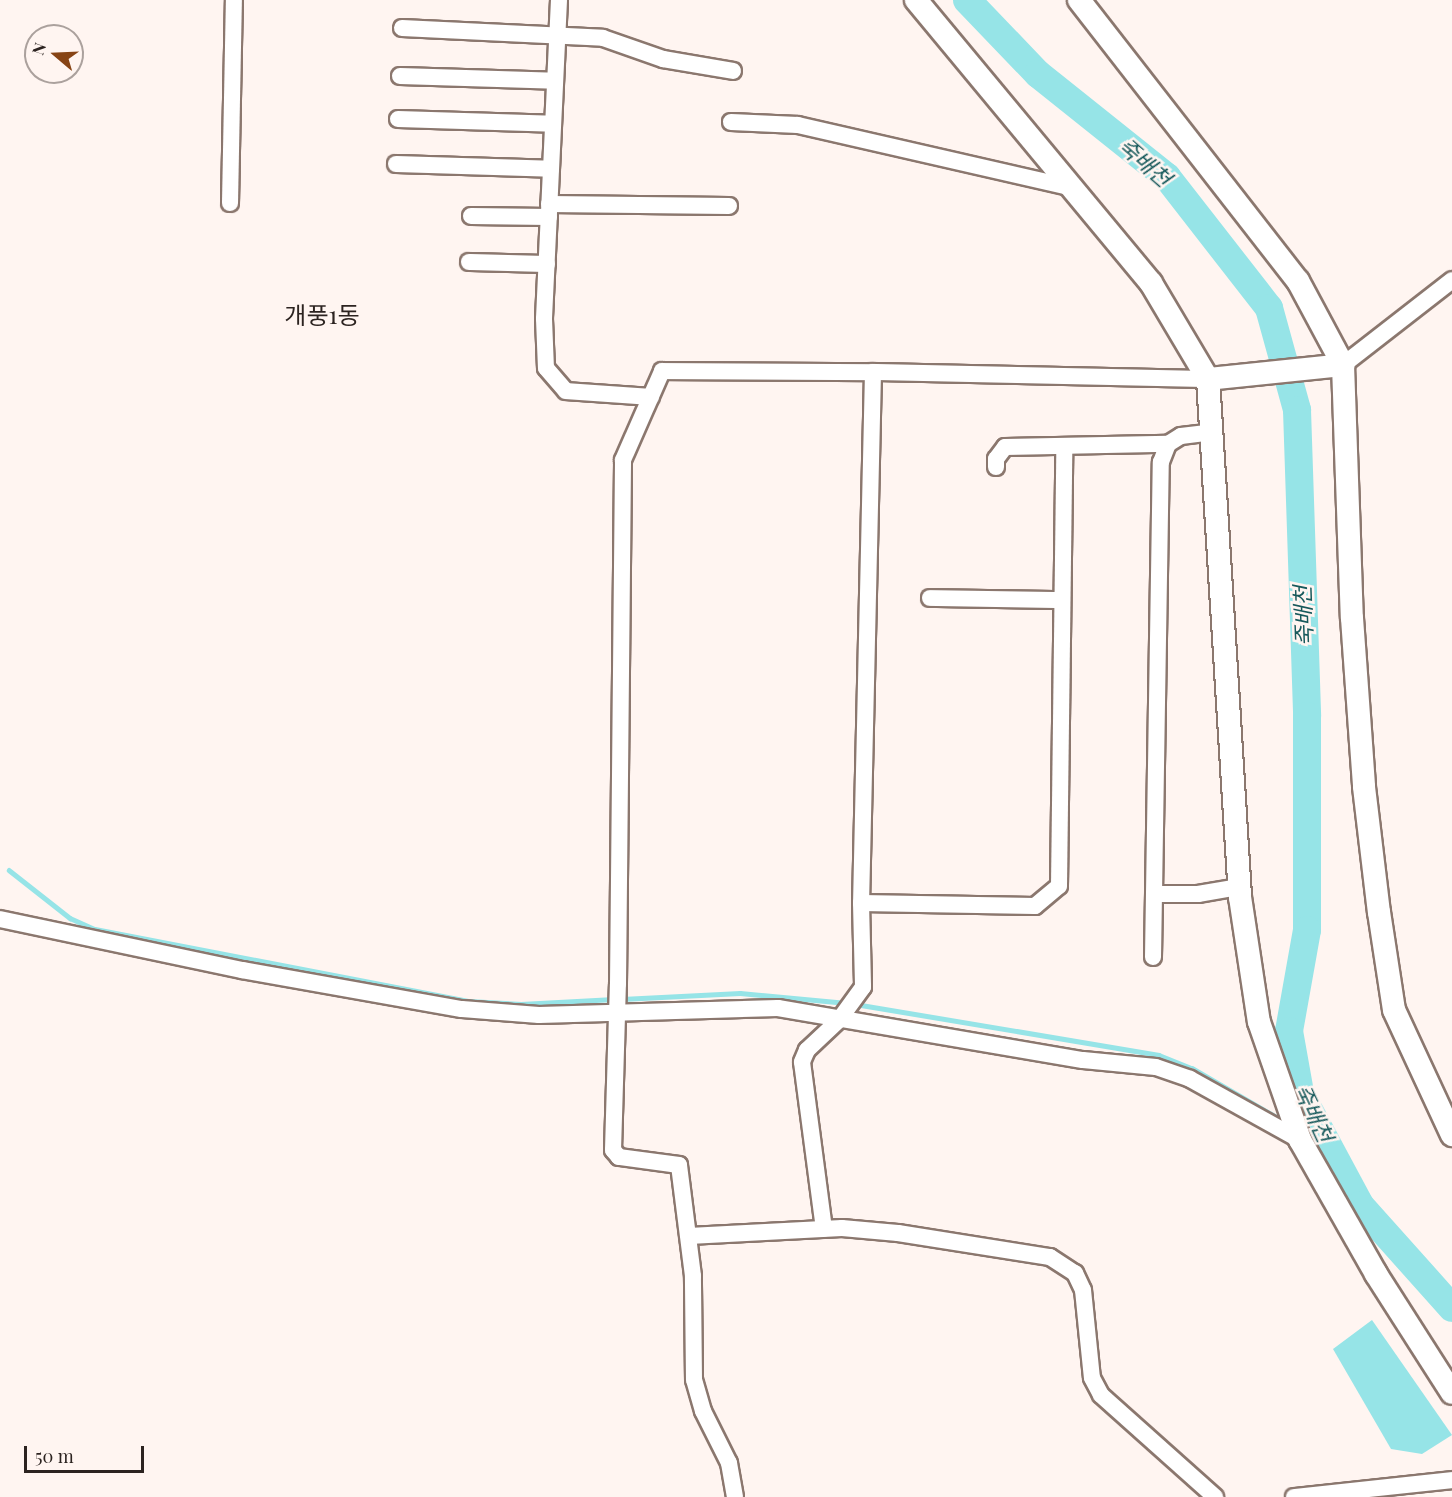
<!DOCTYPE html>
<meta charset="utf-8">
<style>
body{margin:0}
#map{position:relative;width:1452px;height:1497px;overflow:hidden;background:#fff5f1;font-family:"Playfair Display","Noto Sans KR",serif}
div>[style]{position:absolute}
.water>*{inset:0;background:#96e4e7}
.stream>*{height:4.5px;margin:-2.25px;padding:0 2.25px;transform-origin:2.25px;border-radius:2.25px;background:#96e4e7}
.river>*{height:28px;margin:-14px;padding:0 14px;transform-origin:14px;border-radius:14px;background:#96e4e7}
.roads{filter:drop-shadow(2px 0 #8b776e) drop-shadow(-2px 0 #8b776e) drop-shadow(0 2px #8b776e) drop-shadow(0 -2px #8b776e)}
.street>*{height:16px;margin:-8px;padding:0 8px;transform-origin:8px;border-radius:8px;background:#fff}
.secondary>*{height:22px;margin:-11px;padding:0 11px;transform-origin:11px;border-radius:11px;background:#fff}
span{translate:-50% -50%;white-space:nowrap;text-align:center;line-height:1.15;-webkit-text-stroke:5px #fff5f1;paint-order:stroke}
.water-label{font-size:22px;color:#17595b;font-style:italic}
.quarter-label{font-size:24px;color:#2c2320}
.north{position:absolute;left:24px;top:24px;width:60px;height:60px;box-sizing:border-box;background:#fff5f1;border:2px solid #aba19d;border-radius:50%;rotate:289deg;font-size:16px;font-weight:700;line-height:24px;text-align:center;color:#2c2320}
.north::after{content:'';display:block;margin:auto;width:21px;height:27px;background:#874415;clip-path:polygon(50% 0,100% 100%,50% 72%,0 100%)}
.scale{position:absolute;left:24px;top:1446px;width:120px;height:27px;box-sizing:border-box;border:3px solid #2c2320;border-top:0;padding-left:8px;font-size:18px;line-height:21px;white-space:nowrap;color:#2c2320;-webkit-text-stroke:4px #fff5f1;paint-order:stroke}
</style>
<div id="map">
<div class="water">
<i style="clip-path:polygon(1372px 1320px,1452px 1435px,1422px 1454px,1391px 1449px,1333px 1349px)"></i>
</div>
<div class="stream">
<i style="left:9px;top:870px;width:78px;rotate:38.2deg"></i>
<i style="left:70px;top:918px;width:27px;rotate:24deg"></i>
<i style="left:95px;top:929px;width:381px;rotate:10.9deg"></i>
<i style="left:469px;top:1001px;width:52px;rotate:3.3deg"></i>
<i style="left:521px;top:1004px;width:93px;rotate:-3.1deg"></i>
<i style="left:622px;top:999px;width:118px;rotate:-2.9deg"></i>
<i style="left:740px;top:993px;width:107px;rotate:5.3deg"></i>
<i style="left:855px;top:1004px;width:308px;rotate:9.5deg"></i>
<i style="left:1159px;top:1055px;width:35px;rotate:22deg"></i>
<i style="left:1192px;top:1068px;width:108px;rotate:30.1deg"></i>
<i style="left:1307px;top:1135px;width:26px;rotate:31deg"></i>
</div>
<div class="river">
<i style="left:967px;top:0;width:103px;rotate:46.2deg"></i>
<i style="left:1038px;top:74px;width:165px;rotate:38.6deg"></i>
<i style="left:1167px;top:177px;width:166px;rotate:52.1deg"></i>
<i style="left:1269px;top:308px;width:106px;rotate:74.6deg"></i>
<i style="left:1297px;top:410px;width:306px;rotate:88.1deg"></i>
<i style="left:1307px;top:716px;width:214px;rotate:90deg"></i>
<i style="left:1307px;top:930px;width:103px;rotate:100.1deg"></i>
<i style="left:1289px;top:1031px;width:63px;rotate:79.9deg"></i>
<i style="left:1300px;top:1093px;width:127px;rotate:61.8deg"></i>
<i style="left:1360px;top:1205px;width:138px;rotate:48.2deg"></i>
</div>
<div class="roads">
<div class="street">
<i style="left:559px;top:0;width:319px;rotate:92.7deg"></i>
<i style="left:544px;top:319px;width:49px;rotate:87.7deg"></i>
<i style="left:546px;top:368px;width:30px;rotate:49deg"></i>
<i style="left:566px;top:391px;width:85px;rotate:4deg"></i>
<i style="left:402px;top:28px;width:201px;rotate:2.8deg"></i>
<i style="left:603px;top:38px;width:64px;rotate:19.3deg"></i>
<i style="left:663px;top:59px;width:71px;rotate:9.7deg"></i>
<i style="left:400px;top:76px;width:155px;rotate:1.8deg"></i>
<i style="left:398px;top:119px;width:155px;rotate:1.8deg"></i>
<i style="left:731px;top:122px;width:67px;rotate:2.6deg"></i>
<i style="left:798px;top:125px;width:281px;rotate:12.9deg"></i>
<i style="left:396px;top:164px;width:155px;rotate:1.8deg"></i>
<i style="left:230px;top:203px;width:203px;rotate:-88.9deg"></i>
<i style="left:549px;top:204px;width:180px;rotate:0.6deg"></i>
<i style="left:471px;top:216px;width:78px;rotate:0.7deg"></i>
<i style="left:469px;top:262px;width:78px;rotate:1.5deg"></i>
<i style="left:1343px;top:365px;width:138px;rotate:-37.9deg"></i>
<i style="left:873px;top:372px;width:335px;rotate:1.2deg"></i>
<i style="left:996px;top:467px;width:8px;rotate:-90deg"></i>
<i style="left:996px;top:459px;width:15px;rotate:-53deg"></i>
<i style="left:1005px;top:447px;width:163px;rotate:-1.1deg"></i>
<i style="left:1168px;top:444px;width:15px;rotate:-32deg"></i>
<i style="left:1181px;top:436px;width:32px;rotate:-7deg"></i>
<i style="left:930px;top:598px;width:132px;rotate:0.9deg"></i>
<i style="left:1154px;top:894px;width:44px"></i>
<i style="left:1198px;top:894px;width:42px;rotate:-9.7deg"></i>
<i style="left:861px;top:903px;width:174px;rotate:1deg"></i>
<i style="left:1035px;top:906px;width:31px;rotate:-40deg"></i>
<i style="left:1059px;top:886px;width:440px;rotate:-89.3deg"></i>
<i style="left:0;top:919px;width:247px;rotate:11.9deg"></i>
<i style="left:242px;top:970px;width:223px;rotate:10.1deg"></i>
<i style="left:462px;top:1009px;width:77px;rotate:4.5deg"></i>
<i style="left:539px;top:1015px;width:239px;rotate:-1.7deg"></i>
<i style="left:778px;top:1008px;width:309px;rotate:9.7deg"></i>
<i style="left:1083px;top:1060px;width:73px;rotate:5.5deg"></i>
<i style="left:1156px;top:1067px;width:36px;rotate:19deg"></i>
<i style="left:1190px;top:1079px;width:126px;rotate:29deg"></i>
<i style="left:1153px;top:957px;width:495px;rotate:-89.1deg"></i>
<i style="left:1161px;top:462px;width:19px;rotate:-69deg"></i>
<i style="left:689px;top:1236px;width:153px;rotate:-3deg"></i>
<i style="left:842px;top:1228px;width:56px;rotate:5.1deg"></i>
<i style="left:898px;top:1233px;width:154px;rotate:9deg"></i>
<i style="left:1050px;top:1257px;width:30px;rotate:33deg"></i>
<i style="left:1075px;top:1273px;width:19px;rotate:65deg"></i>
<i style="left:1083px;top:1290px;width:88px;rotate:84.2deg"></i>
<i style="left:1092px;top:1378px;width:19px;rotate:62deg"></i>
<i style="left:1101px;top:1395px;width:153px;rotate:41.8deg"></i>
<i style="left:735px;top:1497px;width:35px;rotate:-100deg"></i>
<i style="left:729px;top:1463px;width:58px;rotate:-116.6deg"></i>
<i style="left:703px;top:1411px;width:32px;rotate:-106deg"></i>
<i style="left:694px;top:1380px;width:104px;rotate:-90.6deg"></i>
<i style="left:693px;top:1276px;width:112px;rotate:-97.2deg"></i>
<i style="left:679px;top:1165px;width:61px;rotate:-172.4deg"></i>
<i style="left:619px;top:1157px;width:9px;rotate:-131deg"></i>
<i style="left:613px;top:1150px;width:166px;rotate:-88.3deg"></i>
<i style="left:618px;top:984px;width:524px;rotate:-89.45deg"></i>
<i style="left:623px;top:460px;width:97px;rotate:-66.3deg"></i>
<i style="left:662px;top:371px;width:211px;rotate:0.3deg"></i>
<i style="left:873px;top:372px;width:531px;rotate:91.29deg"></i>
<i style="left:861px;top:903px;width:84px;rotate:88.6deg"></i>
<i style="left:863px;top:987px;width:41px;rotate:126deg"></i>
<i style="left:839px;top:1020px;width:44px;rotate:136.8deg"></i>
<i style="left:807px;top:1050px;width:13px;rotate:113deg"></i>
<i style="left:802px;top:1062px;width:168px;rotate:82.5deg"></i>
<i style="left:1294px;top:1497px;width:159px;rotate:-6.1deg"></i>
</div>
<div class="secondary">
<i style="left:916px;top:0;width:368px;rotate:50.3deg"></i>
<i style="left:1151px;top:283px;width:112px;rotate:59.3deg"></i>
<i style="left:1208px;top:379px;width:519px;rotate:86.46deg"></i>
<i style="left:1240px;top:897px;width:126px;rotate:81.4deg"></i>
<i style="left:1259px;top:1022px;width:125px;rotate:70.8deg"></i>
<i style="left:1300px;top:1140px;width:154px;rotate:60.4deg"></i>
<i style="left:1376px;top:1274px;width:141px;rotate:57.4deg"></i>
<i style="left:1079px;top:0;width:356px;rotate:52.1deg"></i>
<i style="left:1298px;top:281px;width:95px;rotate:61.8deg"></i>
<i style="left:1343px;top:365px;width:253px;rotate:88deg"></i>
<i style="left:1352px;top:618px;width:169px;rotate:85.9deg"></i>
<i style="left:1364px;top:787px;width:126px;rotate:83.2deg"></i>
<i style="left:1379px;top:912px;width:99px;rotate:81.3deg"></i>
<i style="left:1394px;top:1010px;width:138px;rotate:65.1deg"></i>
<i style="left:1208px;top:379px;width:136px;rotate:-5.9deg"></i>
</div>
</div>
<div class="water-label">
<span style="left:1145px;top:162px;rotate:41deg">죽배천</span>
<span style="left:1303px;top:616px;rotate:-92deg">죽배천</span>
<span style="left:1314px;top:1113px;rotate:65deg">죽배천</span>
</div>
<div class="quarter-label">
<span style="left:322px;top:315px">개풍1동</span>
</div>
<div class="north">N</div>
<div class="scale">50 m</div>
</div>
